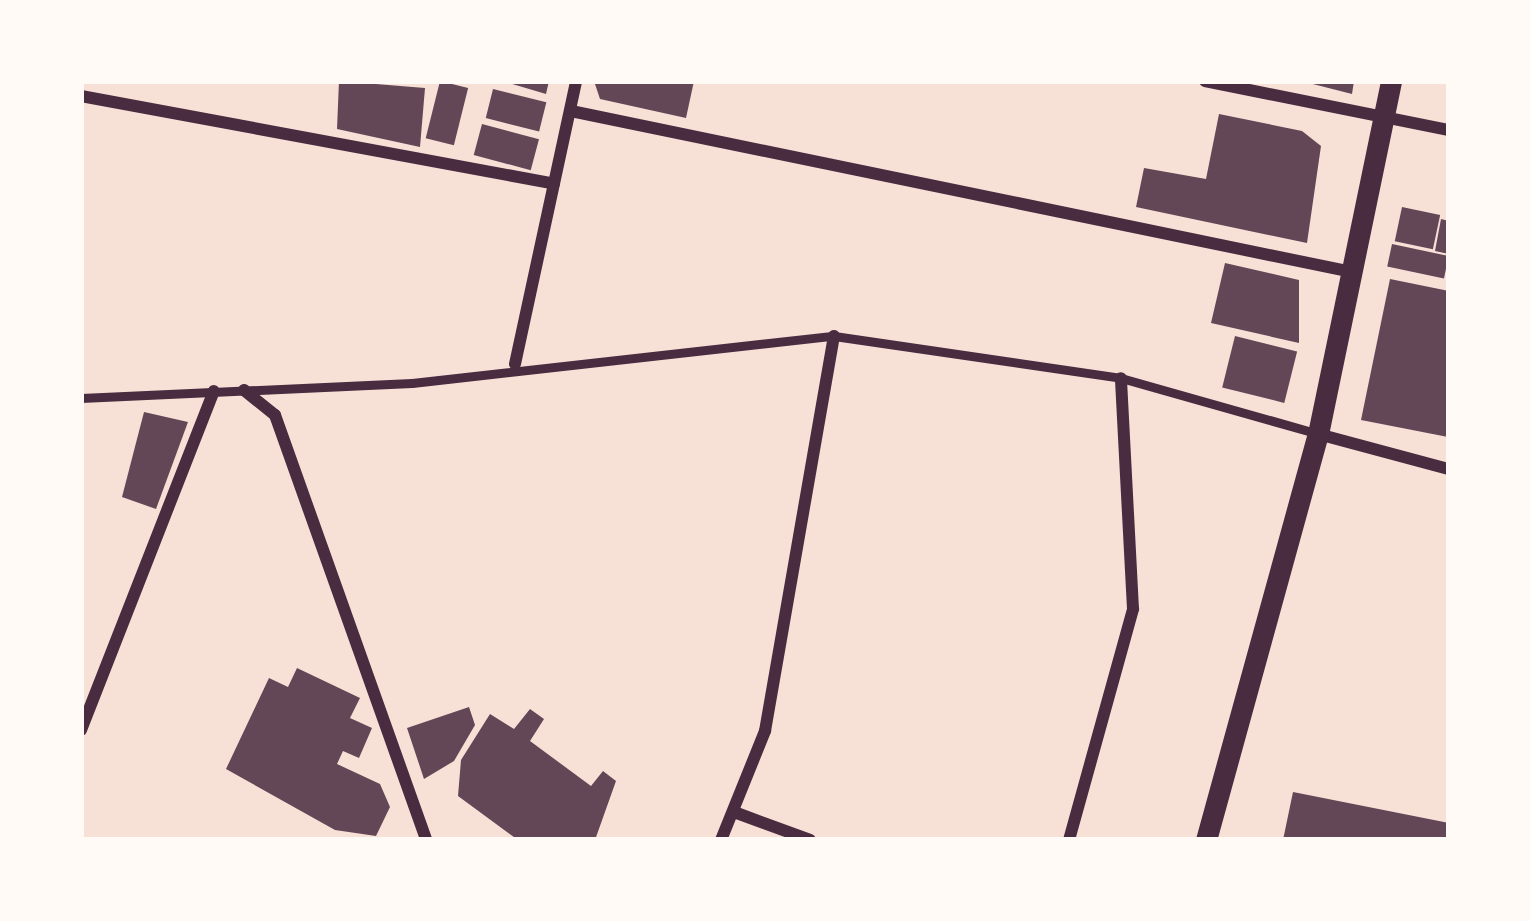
<!DOCTYPE html>
<style>
body{margin:0}
#map{position:relative;width:1530px;height:921px;overflow:hidden;background:#f7e1d7;font-family:"IBM Plex Sans",sans-serif}
div>[style]{position:absolute}
.building>*{inset:0;background:#644757;transform-origin:0 0}
.service>*{height:9px;margin:-4.5px;padding:0 4.5px;transform-origin:4.5px;border-radius:4.5px;background:#4a2c40}
.minor>*{height:12px;margin:-6px;padding:0 6px;transform-origin:6px;border-radius:6px;background:#4a2c40}
.tertiary>*{height:21px;margin:-10.5px;padding:0 10.5px;transform-origin:10.5px;border-radius:10.5px;background:#4a2c40}
span{translate:-50% -50%;white-space:nowrap;text-align:center;line-height:1.15;-webkit-text-stroke:12px #fffaf5;paint-order:stroke}
.frame{position:absolute;inset:0;border:84px solid #fffaf5;pointer-events:none}
</style>
<div id="map">
<div class="building">
<i style="clip-path:polygon(339px 81px,425px 88px,420px 147px,337px 129px)"></i>
<i style="left:440px;top:81px;width:29px;height:59px;rotate:14deg"></i>
<i style="clip-path:polygon(502px 81px,549px 81px,546px 94px)"></i>
<i style="clip-path:polygon(594px 81px,694px 81px,686px 118px,600px 99px)"></i>
<i style="clip-path:polygon(1301px 81px,1354px 81px,1352px 94px)"></i>
<i style="left:493px;top:89px;width:55px;height:30px;rotate:14deg"></i>
<i style="clip-path:polygon(1219px 114px,1302px 131px,1321px 146px,1307px 243px,1136px 207px,1144px 168px,1206px 179px)"></i>
<i style="left:482px;top:124px;width:59px;height:32px;rotate:15deg"></i>
<i style="left:1402px;top:207px;width:39px;height:35px;rotate:12deg"></i>
<i style="clip-path:polygon(1441px 219px,1449px 221px,1449px 254px,1435px 251px)"></i>
<i style="left:1392px;top:244px;width:58px;height:23px;rotate:12deg"></i>
<i style="clip-path:polygon(1225px 263px,1299px 280px,1299px 343px,1211px 323px)"></i>
<i style="clip-path:polygon(1390px 279px,1449px 291px,1448px 437px,1361px 420px)"></i>
<i style="left:1235px;top:336px;width:64px;height:53px;rotate:14deg"></i>
<i style="clip-path:polygon(144px 412px,188px 422px,156px 509px,122px 497px)"></i>
<i style="clip-path:polygon(297px 668px,360px 698px,350px 718px,372px 728px,359px 758px,343px 751px,337px 764px,380px 784px,390px 807px,376px 836px,335px 830px,226px 769px,269px 678px,288px 687px)"></i>
<i style="clip-path:polygon(469px 707px,475px 725px,454px 761px,424px 779px,407px 728px)"></i>
<i style="clip-path:polygon(530px 709px,544px 719px,530px 741px,591px 786px,603px 771px,616px 781px,595px 840px,518px 840px,458px 796px,461px 760px,490px 714px,514px 729px)"></i>
<i style="clip-path:polygon(1293px 792px,1449px 823px,1449px 840px,1283px 840px)"></i>
</div>
<div class="service">
<i style="left:81px;top:398px;width:331px;rotate:-2.6deg"></i>
<i style="left:412px;top:383px;width:425px;rotate:-6.4deg"></i>
<i style="left:834px;top:336px;width:290px;rotate:8.3deg"></i>
<i style="left:1121px;top:378px;width:202px;rotate:15.8deg"></i>
</div>
<div class="minor">
<i style="left:1205px;top:81px;width:249px;rotate:11.4deg"></i>
<i style="left:81px;top:96px;width:481px;rotate:10.5deg"></i>
<i style="left:571px;top:111px;width:797px;rotate:11.65deg"></i>
<i style="left:515px;top:364px;width:289px;rotate:-77.8deg"></i>
<i style="left:244px;top:390px;width:40px;rotate:39deg"></i>
<i style="left:275px;top:415px;width:451px;rotate:70.4deg"></i>
<i style="left:1318px;top:434px;width:136px;rotate:15deg"></i>
<i style="left:81px;top:730px;width:364px;rotate:-68.6deg"></i>
<i style="left:734px;top:812px;width:81px;rotate:20.2deg"></i>
<i style="left:721px;top:840px;width:118px;rotate:-68deg"></i>
<i style="left:765px;top:731px;width:401px;rotate:-80.1deg"></i>
<i style="left:1069px;top:840px;width:240px;rotate:-74.5deg"></i>
<i style="left:1133px;top:609px;width:231px;rotate:-93deg"></i>
</div>
<div class="tertiary">
<i style="left:1206px;top:840px;width:421px;rotate:-74.6deg"></i>
<i style="left:1318px;top:434px;width:360px;rotate:-78.3deg"></i>
</div>
<div class="frame"></div>
</div>
